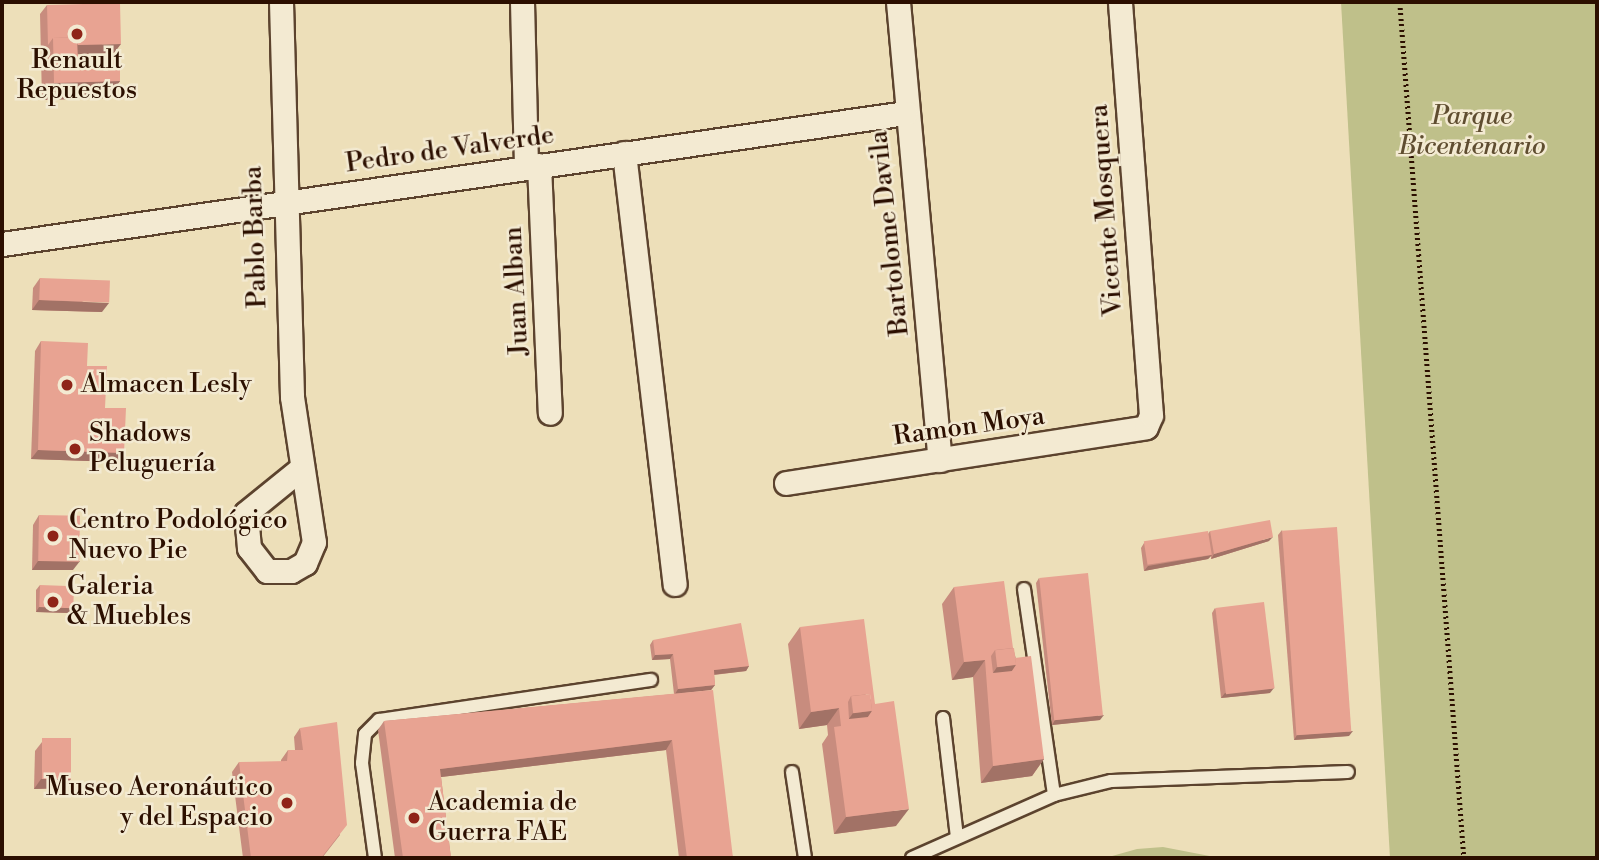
<!DOCTYPE html>
<meta charset="utf-8">
<style>
body{margin:0}
#map{position:relative;width:1599px;height:860px;overflow:hidden;background:#eddfb9;font-family:"Libre Bodoni",serif}
div>[style]{position:absolute}
.green>*{inset:0;background:#bfc08a}
.path>*{height:4.5px;margin-top:-2.25px;transform-origin:0;background:repeating-linear-gradient(90deg,#2c0f00 0 2px,transparent 0 5.5px)}
.roads{filter:drop-shadow(2px 0 #5c432e) drop-shadow(-2px 0 #5c432e) drop-shadow(0 2px #5c432e) drop-shadow(0 -2px #5c432e)}
.service>*{height:12px;margin:-6px;padding:0 6px;transform-origin:6px;border-radius:6px;background:#f3ead2}
.minor>*{height:23px;margin:-11.5px;padding:0 11.5px;transform-origin:11.5px;border-radius:11.5px;background:#f3ead2}
.wall>*{inset:0;background:#c88c7e}
.shaded-wall>*{inset:0;background:#a27266}
.building>*{inset:0;background:#e8a392;transform-origin:0 0}
.dots>*{width:19px;height:19px;translate:-50% -50%;box-sizing:border-box;border:4px solid #f3ead2;border-radius:50%}
span{translate:-50% -50%;white-space:nowrap;text-align:center;line-height:1.15;-webkit-text-stroke:5px #f3ead2;paint-order:stroke}
.poi-label{font-size:26px;color:#2c0f00}
.left{translate:0 -50%;text-align:left}
.right{translate:-100% -50%;text-align:right}
.park-label{font-size:26px;color:#5f4d30;font-style:italic}
.street-label{font-size:26px;color:#2c0f00}
.frame{position:absolute;inset:0;border:4px solid #2c0f00;pointer-events:none}
</style>
<div id="map">
<div class="green">
<i style="clip-path:polygon(1341px 2px,1597px 2px,1597px 858px,1390px 858px)"></i>
<i style="clip-path:polygon(1163px 847px,1220px 858px,1105px 858px,1137px 849px)"></i>
</div>
<div class="path">
<i style="left:1400px;top:2px;width:858px;rotate:85.72deg"></i>
</div>
<div class="roads">
<div class="service">
<i style="left:1024px;top:589px;width:208px;rotate:81.7deg"></i>
<i style="left:943px;top:718px;width:120px;rotate:83.3deg"></i>
<i style="left:792px;top:772px;width:87px;rotate:81.4deg"></i>
<i style="left:375px;top:858px;width:96px;rotate:-97.8deg"></i>
<i style="left:362px;top:763px;width:29px;rotate:-84deg"></i>
<i style="left:365px;top:734px;width:20px;rotate:-45deg"></i>
<i style="left:379px;top:720px;width:275px;rotate:-8.4deg"></i>
<i style="left:912px;top:858px;width:155px;rotate:-23.9deg"></i>
<i style="left:1054px;top:795px;width:59px;rotate:-13.8deg"></i>
<i style="left:1111px;top:781px;width:237px;rotate:-2.2deg"></i>
</div>
<div class="minor">
<i style="left:281px;top:2px;width:395px;rotate:88.4deg"></i>
<i style="left:292px;top:397px;width:147px;rotate:81.4deg"></i>
<i style="left:314px;top:542px;width:23px;rotate:113deg"></i>
<i style="left:305px;top:563px;width:16px;rotate:150deg"></i>
<i style="left:291px;top:571px;width:24px;rotate:180deg"></i>
<i style="left:267px;top:571px;width:29px;rotate:-128deg"></i>
<i style="left:249px;top:548px;width:35px;rotate:-95deg"></i>
<i style="left:246px;top:513px;width:68px;rotate:-39.1deg"></i>
<i style="left:522px;top:2px;width:165px;rotate:88.6deg"></i>
<i style="left:898px;top:2px;width:460px;rotate:84.8deg"></i>
<i style="left:624px;top:153px;width:434px;rotate:83.3deg"></i>
<i style="left:539px;top:165px;width:248px;rotate:87.5deg"></i>
<i style="left:2px;top:244px;width:913px;rotate:-8.25deg"></i>
<i style="left:786px;top:483px;width:364px;rotate:-8.8deg"></i>
<i style="left:1146px;top:427px;width:13px;rotate:-67deg"></i>
<i style="left:1151px;top:415px;width:414px;rotate:-94.3deg"></i>
</div>
</div>
<div class="wall">
<i style="clip-path:polygon(47px 5px,114px 53px,78px 54px,78px 61px,120px 81px,108px 98px,42px 100px,40px 14px)"></i>
<i style="clip-path:polygon(40px 278px,102px 312px,32px 310px,33px 288px)"></i>
<i style="clip-path:polygon(41px 341px,87px 366px,124px 453px,117px 462px,31px 459px,35px 351px)"></i>
<i style="clip-path:polygon(39px 515px,73px 570px,32px 570px,33px 525px)"></i>
<i style="clip-path:polygon(1282px 530px,1349px 736px,1294px 740px,1278px 535px)"></i>
<i style="clip-path:polygon(1210px 531px,1269px 541px,1211px 559px,1211px 556px,1208px 559px,1144px 571px,1141px 548px,1144px 543px,1208px 534px)"></i>
<i style="clip-path:polygon(1039px 578px,1100px 720px,1052px 725px,1036px 583px)"></i>
<i style="clip-path:polygon(40px 585px,70px 613px,36px 612px,36px 590px)"></i>
<i style="clip-path:polygon(954px 587px,1013px 648px,1044px 759px,1032px 776px,981px 783px,973px 677px,952px 680px,942px 604px)"></i>
<i style="clip-path:polygon(1215px 608px,1270px 693px,1221px 698px,1212px 613px)"></i>
<i style="clip-path:polygon(800px 627px,875px 704px,896px 826px,834px 834px,822px 744px,828px 735px,827px 725px,799px 729px,788px 644px)"></i>
<i style="clip-path:polygon(653px 640px,749px 666px,746px 671px,714px 675px,715px 685px,711px 690px,684px 693px,733px 858px,679px 858px,666px 750px,441px 777px,451px 858px,395px 858px,378px 730px,384px 721px,674px 694px,670px 659px,652px 660px,650px 645px)"></i>
<i style="clip-path:polygon(300px 728px,340px 835px,322px 858px,243px 858px,232px 772px,239px 762px,281px 762px,281px 760px,288px 750px,295px 750px,294px 737px)"></i>
<i style="clip-path:polygon(42px 742px,65px 788px,34px 789px,35px 751px)"></i>
</div>
<div class="shaded-wall">
<i style="clip-path:polygon(121px 44px,114px 53px,54px 55px,54px 45px)"></i>
<i style="clip-path:polygon(120px 81px,108px 98px,42px 100px,54px 83px)"></i>
<i style="clip-path:polygon(39px 300px,109px 303px,102px 312px,32px 310px)"></i>
<i style="clip-path:polygon(38px 450px,124px 453px,117px 462px,31px 459px)"></i>
<i style="clip-path:polygon(1273px 537px,1269px 541px,1211px 559px,1214px 554px)"></i>
<i style="clip-path:polygon(1212px 555px,1208px 559px,1144px 571px,1148px 566px)"></i>
<i style="clip-path:polygon(38px 561px,80px 561px,73px 570px,32px 570px)"></i>
<i style="clip-path:polygon(39px 607px,73px 608px,70px 613px,36px 612px)"></i>
<i style="clip-path:polygon(673px 654px,670px 659px,652px 660px,655px 655px)"></i>
<i style="clip-path:polygon(985px 660px,973px 677px,952px 680px,964px 662px)"></i>
<i style="clip-path:polygon(1016px 665px,1000px 688px,987px 682px,997px 667px)"></i>
<i style="clip-path:polygon(749px 666px,746px 671px,711px 675px,714px 670px)"></i>
<i style="clip-path:polygon(715px 685px,711px 690px,675px 694px,678px 689px)"></i>
<i style="clip-path:polygon(1274px 688px,1270px 693px,1221px 698px,1225px 693px)"></i>
<i style="clip-path:polygon(839px 708px,827px 725px,799px 729px,811px 712px)"></i>
<i style="clip-path:polygon(872px 711px,856px 734px,837px 736px,853px 713px)"></i>
<i style="clip-path:polygon(1104px 715px,1100px 720px,1052px 725px,1055px 720px)"></i>
<i style="clip-path:polygon(1353px 731px,1349px 736px,1294px 740px,1297px 735px)"></i>
<i style="clip-path:polygon(672px 740px,666px 750px,433px 778px,440px 769px)"></i>
<i style="clip-path:polygon(1044px 759px,1032px 776px,981px 783px,993px 766px)"></i>
<i style="clip-path:polygon(41px 779px,71px 779px,65px 788px,34px 789px)"></i>
<i style="clip-path:polygon(909px 809px,896px 826px,834px 834px,846px 817px)"></i>
</div>
<div class="building">
<i style="clip-path:polygon(120px 3px,121px 44px,78px 45px,77px 37px,53px 38px,48px 45px,47px 5px)"></i>
<i style="clip-path:polygon(77px 37px,78px 61px,120px 60px,120px 81px,54px 83px,53px 38px)"></i>
<i style="left:40px;top:278px;width:70px;height:22px;rotate:2deg"></i>
<i style="clip-path:polygon(41px 341px,88px 343px,87px 366px,107px 366px,105px 408px,126px 408px,124px 453px,38px 450px)"></i>
<i style="left:39px;top:515px;width:41px;height:46px;rotate:1deg"></i>
<i style="clip-path:polygon(1270px 520px,1273px 537px,1214px 554px,1210px 531px)"></i>
<i style="left:1337px;top:527px;width:205px;height:55px;rotate:86deg"></i>
<i style="left:1208px;top:531px;width:24px;height:65px;rotate:81deg"></i>
<i style="left:1088px;top:573px;width:143px;height:49px;rotate:84deg"></i>
<i style="clip-path:polygon(1004px 581px,1013px 648px,995px 650px,991px 656px,993px 673px,1012px 671px,1016px 665px,1015px 658px,1031px 656px,1044px 759px,993px 766px,985px 660px,964px 662px,954px 587px)"></i>
<i style="left:40px;top:585px;width:34px;height:22px;rotate:2deg"></i>
<i style="left:1264px;top:602px;width:87px;height:49px;rotate:83deg"></i>
<i style="clip-path:polygon(evenodd,864px 619px,875px 704px,894px 701px,909px 809px,846px 817px,834px 727px,841px 726px,839px 708px,811px 712px,800px 627px,864px 619px,870px 694px,872px 711px,868px 717px,849px 719px,848px 702px,851px 696px,870px 694px)"></i>
<i style="clip-path:polygon(741px 623px,749px 666px,714px 670px,715px 685px,678px 689px,673px 654px,655px 655px,653px 640px)"></i>
<i style="left:1014px;top:648px;width:17px;height:19px;rotate:83deg"></i>
<i style="clip-path:polygon(713px 690px,733px 858px,687px 858px,672px 740px,440px 769px,451px 858px,403px 858px,384px 721px)"></i>
<i style="left:870px;top:694px;width:17px;height:19px;rotate:83deg"></i>
<i style="clip-path:polygon(337px 722px,347px 825px,321px 858px,251px 858px,239px 762px,287px 761px,288px 750px,303px 750px,300px 728px)"></i>
<i style="left:71px;top:738px;width:41px;height:29px;rotate:90deg"></i>
</div>
<div class="dots">
<i style="left:77px;top:34px;background:#8f2418"></i>
<i style="left:67px;top:385px;background:#8f2418"></i>
<i style="left:75px;top:449px;background:#8f2418"></i>
<i style="left:53px;top:536px;background:#8f2418"></i>
<i style="left:53px;top:602px;background:#8f2418"></i>
<i style="left:287px;top:803px;background:#8f2418"></i>
<i style="left:414px;top:818px;background:#8f2418"></i>
</div>
<div class="poi-label">
<span style="left:77px;top:76px">Renault<br>Repuestos</span>
<span class="left" style="left:81px;top:385px">Almacen Lesly</span>
<span class="left" style="left:89px;top:449px">Shadows<br>Peluguería</span>
<span class="left" style="left:69px;top:536px">Centro Podológico<br>Nuevo Pie</span>
<span class="left" style="left:67px;top:602px">Galeria<br>&amp; Muebles</span>
<span class="right" style="left:273px;top:803px">Museo Aeronáutico<br>y del Espacio</span>
<span class="left" style="left:428px;top:818px">Academia de<br>Guerra FAE</span>
</div>
<div class="park-label">
<span style="left:1472px;top:132px">Parque<br>Bicentenario</span>
</div>
<div class="street-label">
<span style="left:450px;top:150px;rotate:-8deg">Pedro de Valverde</span>
<span style="left:1107px;top:210px;rotate:-94deg">Vicente Mosquera</span>
<span style="left:890px;top:233px;rotate:-96deg">Bartolome Davila</span>
<span style="left:256px;top:237px;rotate:-92deg">Pablo Barba</span>
<span style="left:517px;top:291px;rotate:-93deg">Juan Alban</span>
<span style="left:969px;top:427px;rotate:-8deg">Ramon Moya</span>
</div>
<div class="frame"></div>
</div>
